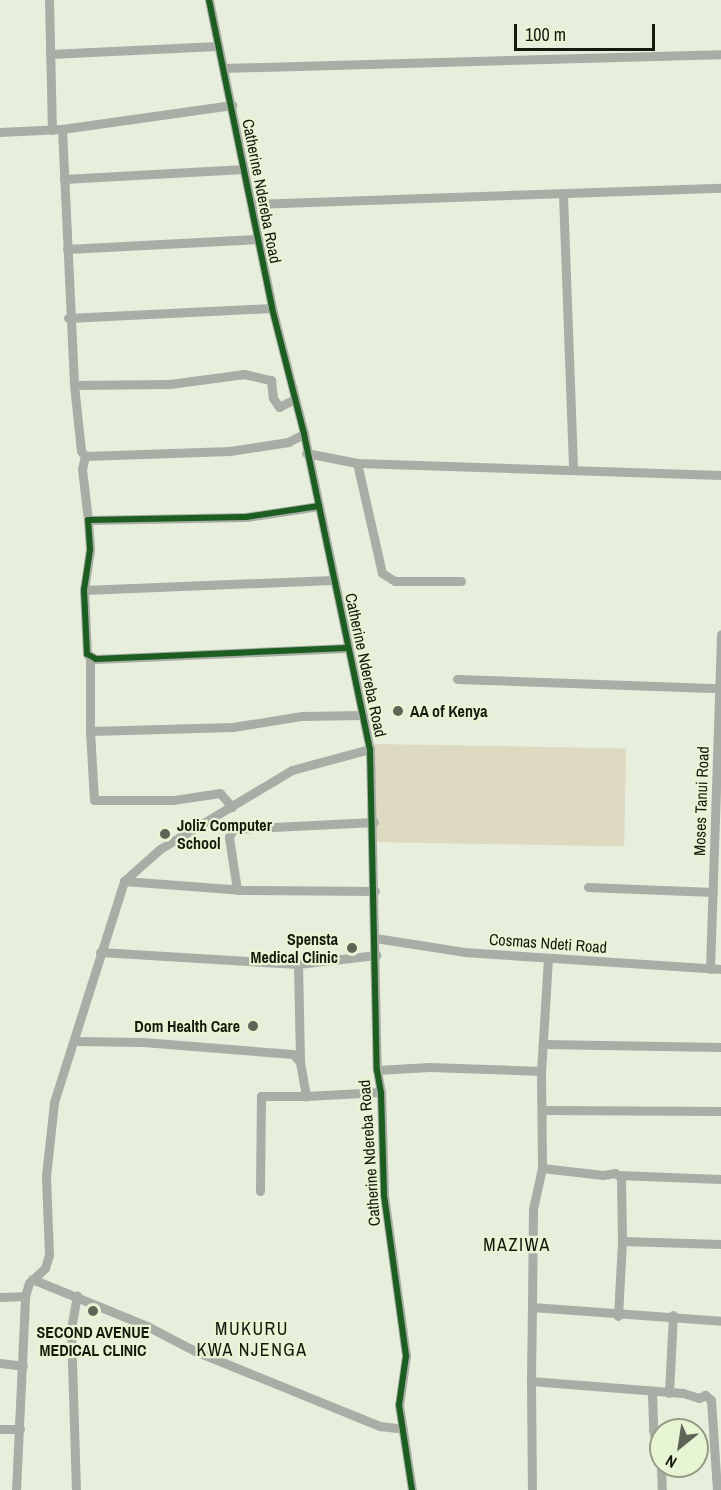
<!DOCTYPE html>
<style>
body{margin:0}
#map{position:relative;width:721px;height:1490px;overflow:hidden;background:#e7eedc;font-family:"Archivo Narrow",sans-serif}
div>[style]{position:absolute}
.green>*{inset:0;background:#dedac1;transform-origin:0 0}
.street>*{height:9px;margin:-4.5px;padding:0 4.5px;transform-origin:4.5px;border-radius:4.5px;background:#a8ada6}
.cycleway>*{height:6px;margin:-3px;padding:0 3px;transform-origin:3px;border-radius:3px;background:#1b5e20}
.dots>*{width:16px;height:16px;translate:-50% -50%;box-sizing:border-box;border:3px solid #e8f5d5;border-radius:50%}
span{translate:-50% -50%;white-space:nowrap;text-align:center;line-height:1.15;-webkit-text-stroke:4.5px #e8f5d5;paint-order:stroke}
.street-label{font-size:16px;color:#151a0e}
.poi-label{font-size:16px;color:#151a0e;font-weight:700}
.left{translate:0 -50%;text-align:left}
.right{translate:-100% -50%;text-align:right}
.neighbourhood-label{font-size:18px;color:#151a0e;letter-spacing:1.5px}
.north{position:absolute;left:649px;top:1418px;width:60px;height:60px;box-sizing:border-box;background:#e8f5d5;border:2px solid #949d85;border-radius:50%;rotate:210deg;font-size:16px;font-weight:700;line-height:24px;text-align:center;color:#151a0e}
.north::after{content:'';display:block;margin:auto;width:21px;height:27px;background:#5e6456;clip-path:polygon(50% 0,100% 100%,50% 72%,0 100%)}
.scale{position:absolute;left:514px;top:24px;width:141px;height:27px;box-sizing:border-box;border:3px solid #151a0e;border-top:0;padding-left:8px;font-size:18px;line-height:21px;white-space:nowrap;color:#151a0e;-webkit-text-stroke:4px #e8f5d5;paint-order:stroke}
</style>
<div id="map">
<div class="green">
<i style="left:374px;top:744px;width:252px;height:98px;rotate:1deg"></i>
</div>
<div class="street">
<i style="left:49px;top:0;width:130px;rotate:88.7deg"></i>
<i style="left:209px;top:0;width:314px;rotate:78.4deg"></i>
<i style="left:272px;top:308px;width:130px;rotate:75.7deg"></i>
<i style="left:304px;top:434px;width:322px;rotate:78.2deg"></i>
<i style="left:370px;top:749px;width:321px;rotate:88.8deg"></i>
<i style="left:377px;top:1070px;width:22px;rotate:80deg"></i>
<i style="left:381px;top:1092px;width:103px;rotate:88.3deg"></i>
<i style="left:384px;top:1195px;width:162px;rotate:82.2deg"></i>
<i style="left:406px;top:1356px;width:49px;rotate:98.1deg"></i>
<i style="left:399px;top:1405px;width:86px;rotate:81.3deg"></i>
<i style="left:50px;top:54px;width:168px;rotate:-2.7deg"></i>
<i style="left:224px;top:68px;width:497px;rotate:-1.6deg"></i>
<i style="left:62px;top:129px;width:256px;rotate:87.3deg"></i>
<i style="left:74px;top:385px;width:96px;rotate:-0.6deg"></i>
<i style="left:170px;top:384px;width:75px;rotate:-7.7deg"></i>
<i style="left:244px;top:374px;width:28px;rotate:13deg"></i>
<i style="left:271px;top:380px;width:18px;rotate:84deg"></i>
<i style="left:273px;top:398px;width:11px;rotate:56deg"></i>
<i style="left:279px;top:407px;width:18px;rotate:-27deg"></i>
<i style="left:0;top:132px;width:62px;rotate:-2.8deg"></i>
<i style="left:62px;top:129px;width:172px;rotate:-8deg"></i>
<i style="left:64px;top:179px;width:180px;rotate:-3.2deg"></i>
<i style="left:563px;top:194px;width:276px;rotate:87.9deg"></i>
<i style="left:253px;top:204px;width:468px;rotate:-2deg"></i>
<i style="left:67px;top:249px;width:192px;rotate:-3deg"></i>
<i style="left:68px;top:318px;width:204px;rotate:-2.8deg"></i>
<i style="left:74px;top:385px;width:66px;rotate:83.9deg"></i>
<i style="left:81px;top:451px;width:6px;rotate:51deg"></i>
<i style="left:85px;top:456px;width:145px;rotate:-2deg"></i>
<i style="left:230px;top:451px;width:59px;rotate:-8.8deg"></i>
<i style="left:288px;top:442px;width:18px;rotate:-27deg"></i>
<i style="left:306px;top:453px;width:52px;rotate:11.1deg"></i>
<i style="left:357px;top:463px;width:364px;rotate:1.9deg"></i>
<i style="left:85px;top:456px;width:13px;rotate:103deg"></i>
<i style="left:82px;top:469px;width:51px;rotate:83.3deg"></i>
<i style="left:357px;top:463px;width:113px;rotate:77.2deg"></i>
<i style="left:382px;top:573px;width:15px;rotate:32deg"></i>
<i style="left:395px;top:581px;width:66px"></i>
<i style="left:319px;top:506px;width:74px;rotate:171.4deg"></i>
<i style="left:246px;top:517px;width:158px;rotate:178.9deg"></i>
<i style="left:88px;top:520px;width:30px;rotate:86deg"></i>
<i style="left:90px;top:550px;width:40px;rotate:98.5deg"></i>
<i style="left:84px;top:590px;width:64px;rotate:87.3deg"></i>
<i style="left:87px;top:654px;width:10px;rotate:29deg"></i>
<i style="left:96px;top:659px;width:251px;rotate:-2.5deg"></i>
<i style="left:84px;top:590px;width:249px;rotate:-2.3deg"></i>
<i style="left:90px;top:659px;width:72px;rotate:90deg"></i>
<i style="left:457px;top:679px;width:262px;rotate:2deg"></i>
<i style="left:232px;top:807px;width:18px;rotate:-131deg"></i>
<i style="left:220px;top:793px;width:48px;rotate:171.5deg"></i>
<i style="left:173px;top:800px;width:79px;rotate:180deg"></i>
<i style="left:94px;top:800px;width:69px;rotate:-93.3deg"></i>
<i style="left:90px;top:731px;width:143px;rotate:-1.6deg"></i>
<i style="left:233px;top:727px;width:70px;rotate:-9.1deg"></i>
<i style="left:302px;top:716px;width:61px;rotate:-0.9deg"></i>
<i style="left:124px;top:881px;width:120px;rotate:4.3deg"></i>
<i style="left:244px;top:890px;width:131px;rotate:0.4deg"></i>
<i style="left:588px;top:887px;width:125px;rotate:2.3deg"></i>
<i style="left:237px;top:890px;width:54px;rotate:-98.6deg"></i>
<i style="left:229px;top:837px;width:9px;rotate:-63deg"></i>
<i style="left:233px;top:829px;width:141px;rotate:-2.8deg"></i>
<i style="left:375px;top:938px;width:90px;rotate:8.9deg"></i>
<i style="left:464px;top:952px;width:258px;rotate:3.8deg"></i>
<i style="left:100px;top:952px;width:198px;rotate:3.5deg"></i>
<i style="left:298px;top:964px;width:79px;rotate:-6.6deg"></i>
<i style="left:548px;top:958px;width:113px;rotate:93.5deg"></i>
<i style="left:541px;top:1071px;width:97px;rotate:89.4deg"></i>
<i style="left:542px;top:1168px;width:42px;rotate:102.4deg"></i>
<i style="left:533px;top:1209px;width:98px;rotate:90.6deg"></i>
<i style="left:532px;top:1307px;width:190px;rotate:4.2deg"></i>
<i style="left:298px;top:964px;width:97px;rotate:88.8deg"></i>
<i style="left:710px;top:969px;width:335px;rotate:-88.1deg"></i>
<i style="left:76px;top:1041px;width:67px;rotate:0.9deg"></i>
<i style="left:143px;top:1042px;width:150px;rotate:4.6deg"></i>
<i style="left:293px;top:1054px;width:11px;rotate:49deg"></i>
<i style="left:300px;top:1062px;width:35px;rotate:80deg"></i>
<i style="left:306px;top:1096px;width:75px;rotate:-3.1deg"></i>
<i style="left:543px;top:1044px;width:178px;rotate:1deg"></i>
<i style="left:377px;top:1070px;width:52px;rotate:-3.3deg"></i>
<i style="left:429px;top:1067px;width:112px;rotate:2deg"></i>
<i style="left:543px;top:1110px;width:178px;rotate:0.3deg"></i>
<i style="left:542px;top:1168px;width:61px;rotate:6.5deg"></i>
<i style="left:603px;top:1175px;width:12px;rotate:-9deg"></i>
<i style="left:615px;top:1173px;width:7px;rotate:34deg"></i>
<i style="left:621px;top:1177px;width:64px;rotate:89.1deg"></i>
<i style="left:622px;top:1241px;width:99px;rotate:1.7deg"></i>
<i style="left:618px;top:1175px;width:103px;rotate:2.2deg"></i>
<i style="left:260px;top:1191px;width:95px;rotate:-89.4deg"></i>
<i style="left:261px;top:1096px;width:45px"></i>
<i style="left:32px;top:1279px;width:124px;rotate:22.2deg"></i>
<i style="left:147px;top:1326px;width:54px;rotate:27.5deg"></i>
<i style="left:195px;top:1351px;width:200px;rotate:22.1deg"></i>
<i style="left:380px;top:1426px;width:23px;rotate:7deg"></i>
<i style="left:0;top:1297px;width:25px;rotate:-2deg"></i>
<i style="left:532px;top:1307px;width:74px;rotate:90.8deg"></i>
<i style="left:531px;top:1381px;width:152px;rotate:4.5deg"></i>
<i style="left:683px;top:1393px;width:17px;rotate:17deg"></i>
<i style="left:699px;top:1398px;width:7px;rotate:-27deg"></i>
<i style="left:705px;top:1395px;width:8px;rotate:40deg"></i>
<i style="left:711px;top:1400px;width:90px;rotate:86.2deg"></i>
<i style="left:618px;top:1316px;width:75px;rotate:-86.9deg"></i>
<i style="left:0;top:1363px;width:23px;rotate:7deg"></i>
<i style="left:531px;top:1381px;width:109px;rotate:89.5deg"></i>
<i style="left:652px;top:1393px;width:37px;rotate:88deg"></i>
<i style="left:653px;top:1430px;width:34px;rotate:76deg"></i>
<i style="left:669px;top:1393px;width:78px;rotate:-87.1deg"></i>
<i style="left:0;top:1429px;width:20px"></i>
<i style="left:661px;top:1466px;width:24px;rotate:88deg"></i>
<i style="left:16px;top:1490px;width:194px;rotate:-87.3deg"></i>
<i style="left:25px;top:1296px;width:14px;rotate:-73deg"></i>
<i style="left:29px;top:1283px;width:22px;rotate:-43deg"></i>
<i style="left:45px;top:1268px;width:14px;rotate:-73deg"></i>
<i style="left:49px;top:1255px;width:79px;rotate:-92.2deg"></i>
<i style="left:46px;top:1176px;width:74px;rotate:-83.8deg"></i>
<i style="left:54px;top:1102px;width:232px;rotate:-72.4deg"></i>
<i style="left:124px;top:881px;width:48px;rotate:-41.6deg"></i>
<i style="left:160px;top:849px;width:154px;rotate:-30.9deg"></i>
<i style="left:292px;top:770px;width:81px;rotate:-15.1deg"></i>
<i style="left:76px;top:1490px;width:161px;rotate:-91.8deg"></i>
<i style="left:71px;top:1329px;width:34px;rotate:-80deg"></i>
</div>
<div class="cycleway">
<i style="left:209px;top:0;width:314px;rotate:78.4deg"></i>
<i style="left:272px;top:308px;width:130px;rotate:75.7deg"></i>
<i style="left:304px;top:434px;width:322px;rotate:78.2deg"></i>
<i style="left:370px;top:749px;width:321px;rotate:88.8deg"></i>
<i style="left:377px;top:1070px;width:22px;rotate:80deg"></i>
<i style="left:381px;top:1092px;width:103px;rotate:88.3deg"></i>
<i style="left:384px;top:1195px;width:162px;rotate:82.2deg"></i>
<i style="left:406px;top:1356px;width:49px;rotate:98.1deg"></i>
<i style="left:399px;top:1405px;width:86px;rotate:81.3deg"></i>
<i style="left:319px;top:506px;width:74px;rotate:171.4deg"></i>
<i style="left:246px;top:517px;width:158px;rotate:178.9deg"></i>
<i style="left:88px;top:520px;width:30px;rotate:86deg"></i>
<i style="left:90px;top:550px;width:40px;rotate:98.5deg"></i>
<i style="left:84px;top:590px;width:64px;rotate:87.3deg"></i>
<i style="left:87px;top:654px;width:10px;rotate:29deg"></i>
<i style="left:96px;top:659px;width:251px;rotate:-2.5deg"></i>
</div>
<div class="dots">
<i style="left:398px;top:711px;background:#5e6456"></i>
<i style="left:165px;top:834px;background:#5e6456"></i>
<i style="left:352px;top:948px;background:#5e6456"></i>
<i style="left:253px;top:1026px;background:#5e6456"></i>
<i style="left:93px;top:1311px;background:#5e6456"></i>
</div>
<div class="street-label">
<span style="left:262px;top:191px;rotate:79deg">Catherine Ndereba Road</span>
<span style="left:366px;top:665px;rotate:78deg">Catherine Ndereba Road</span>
<span style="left:701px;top:801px;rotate:-88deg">Moses Tanui Road</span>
<span style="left:548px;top:943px;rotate:4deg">Cosmas Ndeti Road</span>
<span style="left:369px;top:1153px;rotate:-94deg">Catherine Ndereba Road</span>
</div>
<div class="poi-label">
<span class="left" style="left:410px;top:711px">AA of Kenya</span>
<span class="left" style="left:177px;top:834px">Joliz Computer<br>School</span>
<span class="right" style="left:338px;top:948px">Spensta<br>Medical Clinic</span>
<span class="right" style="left:240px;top:1026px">Dom Health Care</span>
<span style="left:93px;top:1341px">SECOND AVENUE<br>MEDICAL CLINIC</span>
</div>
<div class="neighbourhood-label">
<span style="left:517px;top:1245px">MAZIWA</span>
<span style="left:252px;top:1340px">MUKURU<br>KWA NJENGA</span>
</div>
<div class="north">N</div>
<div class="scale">100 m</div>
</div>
